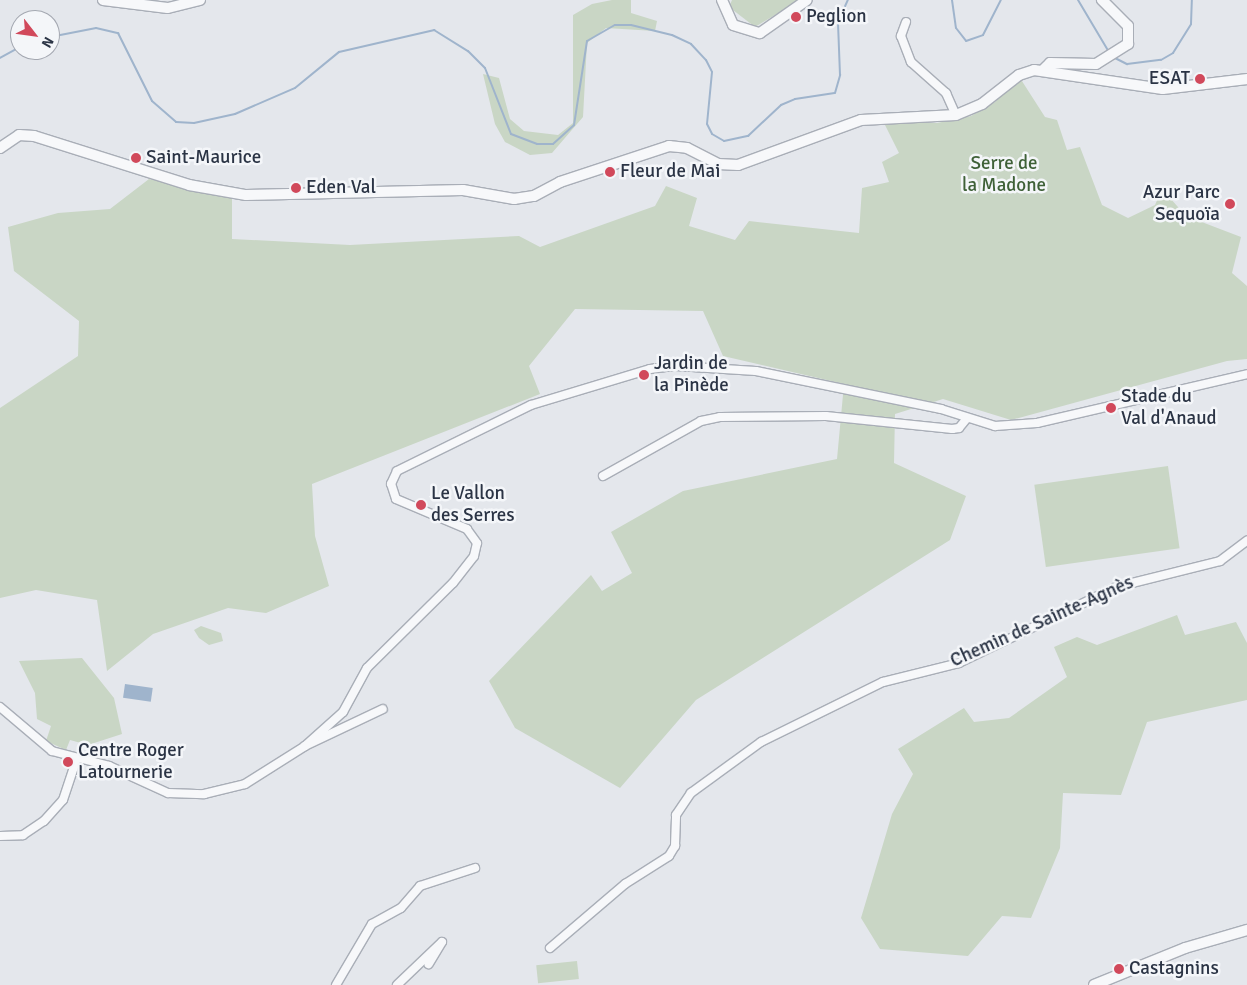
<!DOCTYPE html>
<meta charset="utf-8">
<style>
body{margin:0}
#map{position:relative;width:1247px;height:985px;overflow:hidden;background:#e4e7ec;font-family:Signika,sans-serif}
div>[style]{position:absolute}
.green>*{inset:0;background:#c9d6c5;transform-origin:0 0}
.water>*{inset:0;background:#9fb4cc;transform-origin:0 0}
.stream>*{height:2px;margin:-1px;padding:0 1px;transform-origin:1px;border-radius:1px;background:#9fb4cc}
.roads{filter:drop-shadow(1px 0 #a9aeb7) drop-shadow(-1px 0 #a9aeb7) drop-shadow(0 1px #a9aeb7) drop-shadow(0 -1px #a9aeb7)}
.minor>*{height:8px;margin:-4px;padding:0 4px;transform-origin:4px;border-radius:4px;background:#f7f8fa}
.tertiary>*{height:10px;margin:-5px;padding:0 5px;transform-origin:5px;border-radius:5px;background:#f7f8fa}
.dots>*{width:14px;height:14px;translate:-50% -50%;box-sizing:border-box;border:2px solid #f4f6f9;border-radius:50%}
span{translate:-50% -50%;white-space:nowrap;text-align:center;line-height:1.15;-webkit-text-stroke:5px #f4f6f9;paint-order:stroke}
.poi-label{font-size:19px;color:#2b3445}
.left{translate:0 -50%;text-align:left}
.right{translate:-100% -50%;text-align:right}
.park-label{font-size:19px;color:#3f6138}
.street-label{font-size:19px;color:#2b3445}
.north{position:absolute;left:10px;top:10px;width:50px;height:50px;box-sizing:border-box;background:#f4f6f9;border:1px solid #a4a8b1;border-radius:50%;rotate:120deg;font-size:14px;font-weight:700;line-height:20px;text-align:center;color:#2b3445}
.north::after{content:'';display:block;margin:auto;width:18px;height:22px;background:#d1495b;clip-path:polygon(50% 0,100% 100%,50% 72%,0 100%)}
</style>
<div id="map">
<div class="green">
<i style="clip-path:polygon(612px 0,631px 0,631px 13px,657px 21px,655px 31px,606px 28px,587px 43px,583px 117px,552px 153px,530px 155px,505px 142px,495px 124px,483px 74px,499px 78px,510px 119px,524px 131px,558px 135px,573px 123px,573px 15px,592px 4px)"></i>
<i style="clip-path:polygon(732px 0,800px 0,755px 27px,729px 7px)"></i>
<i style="clip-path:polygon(1020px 78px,1045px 117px,1057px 120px,1067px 150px,1080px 147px,1102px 205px,1128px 218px,1155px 205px,1162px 189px,1186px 216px,1241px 237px,1232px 273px,1247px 286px,1247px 359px,1227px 361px,1011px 420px,943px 399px,895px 414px,894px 463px,966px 496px,950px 540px,696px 700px,620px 788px,515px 728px,489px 681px,591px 575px,602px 591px,632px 573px,611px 532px,683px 491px,837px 459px,844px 384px,723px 356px,703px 311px,575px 309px,529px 366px,540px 394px,312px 484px,315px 536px,329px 586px,266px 613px,228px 608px,153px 634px,107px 671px,97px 600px,36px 590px,0 598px,0 408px,78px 356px,79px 321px,14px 271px,8px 227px,58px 213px,110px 209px,149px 179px,232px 198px,232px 239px,350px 245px,519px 236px,540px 247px,655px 206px,666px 186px,697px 198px,689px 226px,735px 240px,749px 221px,859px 233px,862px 188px,889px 182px,882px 162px,899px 153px,883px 121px,937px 123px,971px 116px,995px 102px)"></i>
<i style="left:1168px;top:466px;width:83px;height:135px;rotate:82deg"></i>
<i style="clip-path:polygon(1177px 615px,1185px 635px,1236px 622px,1247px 643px,1247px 700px,1147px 722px,1121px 795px,1063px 793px,1060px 848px,1031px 918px,1002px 916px,968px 956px,880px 949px,861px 918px,892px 814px,913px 774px,898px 749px,964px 708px,974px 722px,1009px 718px,1067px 677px,1054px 647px,1077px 637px,1097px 645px)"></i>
<i style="clip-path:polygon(201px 626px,221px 633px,223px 641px,209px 645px,199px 638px,194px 630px)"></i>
<i style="clip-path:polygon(82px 658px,114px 698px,122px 734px,88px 745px,70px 740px,66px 750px,46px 741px,51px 726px,37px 719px,35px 693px,19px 661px)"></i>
<i style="left:577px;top:961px;width:18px;height:41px;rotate:84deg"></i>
</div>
<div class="water">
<i style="left:125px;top:684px;width:28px;height:14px;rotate:8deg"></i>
</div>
<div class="stream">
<i style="left:952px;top:0;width:28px;rotate:82deg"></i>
<i style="left:956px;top:28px;width:16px;rotate:52deg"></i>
<i style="left:966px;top:41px;width:18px;rotate:-19deg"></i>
<i style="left:983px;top:35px;width:39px;rotate:-63deg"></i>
<i style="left:1078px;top:0;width:61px;rotate:59.2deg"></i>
<i style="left:50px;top:37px;width:47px;rotate:-11.1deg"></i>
<i style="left:96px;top:28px;width:23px;rotate:13deg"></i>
<i style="left:118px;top:33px;width:76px;rotate:63.4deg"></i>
<i style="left:152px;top:101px;width:32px;rotate:41deg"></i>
<i style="left:176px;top:122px;width:18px;rotate:3deg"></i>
<i style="left:194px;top:123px;width:42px;rotate:-12.4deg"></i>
<i style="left:235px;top:114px;width:65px;rotate:-23.4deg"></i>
<i style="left:295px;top:88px;width:57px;rotate:-39.3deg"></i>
<i style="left:339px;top:52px;width:98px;rotate:-13deg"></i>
<i style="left:434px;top:30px;width:40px;rotate:32deg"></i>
<i style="left:468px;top:51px;width:24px;rotate:45deg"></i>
<i style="left:485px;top:68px;width:71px;rotate:68.5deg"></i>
<i style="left:511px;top:134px;width:28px;rotate:21deg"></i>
<i style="left:537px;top:144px;width:16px"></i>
<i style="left:553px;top:144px;width:28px;rotate:-42deg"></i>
<i style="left:574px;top:125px;width:85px;rotate:-81.2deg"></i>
<i style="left:587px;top:41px;width:32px;rotate:-30deg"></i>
<i style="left:615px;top:25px;width:16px"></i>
<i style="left:631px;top:25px;width:42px;rotate:13.7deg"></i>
<i style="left:672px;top:35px;width:21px;rotate:25deg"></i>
<i style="left:691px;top:44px;width:22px;rotate:47deg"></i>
<i style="left:706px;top:60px;width:13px;rotate:63deg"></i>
<i style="left:712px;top:72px;width:52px;rotate:95.5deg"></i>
<i style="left:707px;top:124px;width:11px;rotate:63deg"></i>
<i style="left:712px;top:134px;width:14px;rotate:30deg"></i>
<i style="left:724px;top:141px;width:25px;rotate:-12deg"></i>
<i style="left:748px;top:136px;width:45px;rotate:-43.2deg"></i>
<i style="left:781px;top:105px;width:15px;rotate:-23deg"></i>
<i style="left:795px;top:99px;width:40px;rotate:-8.5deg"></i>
<i style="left:835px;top:93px;width:19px;rotate:-74deg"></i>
<i style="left:840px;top:75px;width:53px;rotate:-92.2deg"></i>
<i style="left:838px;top:22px;width:24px;rotate:-66deg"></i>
<i style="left:1113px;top:57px;width:16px;rotate:27deg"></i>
<i style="left:1127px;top:64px;width:34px;rotate:-7deg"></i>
<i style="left:1161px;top:60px;width:14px;rotate:-30deg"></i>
<i style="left:1173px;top:53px;width:34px;rotate:-58deg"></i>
<i style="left:1191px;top:24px;width:24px;rotate:-88deg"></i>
<i style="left:0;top:58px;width:23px;rotate:-29deg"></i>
</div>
<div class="roads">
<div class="minor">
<i style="left:906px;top:22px;width:15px;rotate:110deg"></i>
<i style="left:901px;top:36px;width:28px;rotate:69deg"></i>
<i style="left:911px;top:62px;width:47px;rotate:41.5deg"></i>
<i style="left:946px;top:93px;width:24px;rotate:66deg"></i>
<i style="left:603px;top:476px;width:112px;rotate:-29.3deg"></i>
<i style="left:701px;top:421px;width:19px;rotate:-12deg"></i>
<i style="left:720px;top:417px;width:106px;rotate:-0.5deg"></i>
<i style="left:826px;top:416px;width:127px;rotate:5.9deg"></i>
<i style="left:952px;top:429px;width:7px;rotate:-8deg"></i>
<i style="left:959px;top:428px;width:13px;rotate:-51deg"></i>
<i style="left:0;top:707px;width:68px;rotate:40.2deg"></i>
<i style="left:52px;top:751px;width:59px;rotate:14.7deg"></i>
<i style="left:109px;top:766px;width:65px;rotate:24.6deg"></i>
<i style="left:168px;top:793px;width:36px;rotate:2deg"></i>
<i style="left:204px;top:794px;width:42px;rotate:-13.7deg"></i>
<i style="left:245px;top:784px;width:71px;rotate:-32.3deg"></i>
<i style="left:305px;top:746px;width:51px;rotate:-41.8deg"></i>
<i style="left:343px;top:712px;width:50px;rotate:-61.4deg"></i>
<i style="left:367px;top:668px;width:121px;rotate:-44.7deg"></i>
<i style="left:453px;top:583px;width:34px;rotate:-52deg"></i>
<i style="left:474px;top:556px;width:13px;rotate:-77deg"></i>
<i style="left:477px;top:543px;width:17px;rotate:-126deg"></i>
<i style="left:467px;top:529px;width:77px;rotate:-157.1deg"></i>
<i style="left:396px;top:499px;width:16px;rotate:-108deg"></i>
<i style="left:391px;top:484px;width:14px;rotate:-65deg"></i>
<i style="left:397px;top:471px;width:149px;rotate:-26.2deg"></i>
<i style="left:531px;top:405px;width:124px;rotate:-16.8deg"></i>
<i style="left:650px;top:369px;width:26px;rotate:-7deg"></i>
<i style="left:676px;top:366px;width:80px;rotate:3.6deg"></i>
<i style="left:756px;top:371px;width:189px;rotate:11.6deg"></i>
<i style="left:941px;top:409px;width:57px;rotate:17.5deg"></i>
<i style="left:995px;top:426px;width:42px;rotate:-4.1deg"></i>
<i style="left:1037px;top:423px;width:216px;rotate:-13.1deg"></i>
<i style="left:305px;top:746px;width:86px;rotate:-25.4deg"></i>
<i style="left:0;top:836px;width:23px;rotate:-2deg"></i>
<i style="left:23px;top:835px;width:25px;rotate:-34deg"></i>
<i style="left:44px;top:821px;width:28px;rotate:-48deg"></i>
<i style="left:63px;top:800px;width:44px;rotate:-71.6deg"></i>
<i style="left:550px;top:948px;width:99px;rotate:-40.5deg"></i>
<i style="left:625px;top:884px;width:52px;rotate:-32.5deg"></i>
<i style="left:669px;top:856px;width:12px;rotate:-59deg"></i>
<i style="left:675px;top:846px;width:31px;rotate:-88deg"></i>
<i style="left:676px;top:815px;width:27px;rotate:-56deg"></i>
<i style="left:691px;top:793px;width:87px;rotate:-36.1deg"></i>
<i style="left:761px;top:742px;width:136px;rotate:-26.2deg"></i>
<i style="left:883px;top:682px;width:78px;rotate:-14deg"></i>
<i style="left:959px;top:663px;width:174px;rotate:-25.8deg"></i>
<i style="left:1116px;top:587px;width:107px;rotate:-14deg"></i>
<i style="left:1220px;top:561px;width:34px;rotate:-37deg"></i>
<i style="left:336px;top:985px;width:71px;rotate:-59.5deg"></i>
<i style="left:372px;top:924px;width:33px;rotate:-29deg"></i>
<i style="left:401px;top:908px;width:29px;rotate:-49deg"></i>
<i style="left:420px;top:886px;width:58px;rotate:-18.1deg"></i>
<i style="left:397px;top:985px;width:62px;rotate:-43.7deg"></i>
<i style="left:442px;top:942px;width:26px;rotate:121deg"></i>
</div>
<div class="tertiary">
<i style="left:103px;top:0;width:65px;rotate:7deg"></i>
<i style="left:168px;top:8px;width:33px;rotate:-14deg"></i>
<i style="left:722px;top:0;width:27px;rotate:66deg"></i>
<i style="left:733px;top:25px;width:28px;rotate:17deg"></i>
<i style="left:760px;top:33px;width:57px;rotate:-35.1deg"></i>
<i style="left:1043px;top:70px;width:10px;rotate:-45deg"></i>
<i style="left:1050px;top:63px;width:46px;rotate:1.2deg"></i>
<i style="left:1096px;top:64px;width:38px;rotate:-32deg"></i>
<i style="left:1128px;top:44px;width:18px;rotate:-90deg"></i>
<i style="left:1128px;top:26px;width:37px;rotate:-135deg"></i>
<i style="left:0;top:148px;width:23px;rotate:-34deg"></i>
<i style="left:19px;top:135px;width:15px;rotate:4deg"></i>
<i style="left:34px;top:136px;width:163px;rotate:17.5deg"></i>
<i style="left:189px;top:185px;width:58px;rotate:10deg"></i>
<i style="left:246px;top:195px;width:217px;rotate:-1.3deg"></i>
<i style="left:463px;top:190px;width:52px;rotate:10deg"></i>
<i style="left:514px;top:199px;width:20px;rotate:-9deg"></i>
<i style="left:534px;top:196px;width:30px;rotate:-28deg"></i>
<i style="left:560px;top:182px;width:115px;rotate:-18.3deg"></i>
<i style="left:669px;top:146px;width:18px;rotate:6deg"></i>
<i style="left:687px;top:148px;width:35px;rotate:27deg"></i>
<i style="left:718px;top:164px;width:20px;rotate:3deg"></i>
<i style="left:738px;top:165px;width:131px;rotate:-20.1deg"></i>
<i style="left:861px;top:120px;width:95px;rotate:-3deg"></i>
<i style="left:956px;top:115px;width:28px;rotate:-23deg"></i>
<i style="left:982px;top:104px;width:47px;rotate:-38.1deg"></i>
<i style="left:1019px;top:75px;width:16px;rotate:-18deg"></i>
<i style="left:1034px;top:70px;width:130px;rotate:8.4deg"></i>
<i style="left:1163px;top:89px;width:85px;rotate:-6.8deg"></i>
<i style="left:1094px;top:985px;width:98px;rotate:-22.1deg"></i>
<i style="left:1185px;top:948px;width:65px;rotate:-16.2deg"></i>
</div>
</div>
<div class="dots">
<i style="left:796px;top:17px;background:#d1495b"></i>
<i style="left:1200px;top:79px;background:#d1495b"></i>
<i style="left:136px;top:158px;background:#d1495b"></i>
<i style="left:610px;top:172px;background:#d1495b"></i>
<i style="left:296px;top:188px;background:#d1495b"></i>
<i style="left:1230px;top:204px;background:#d1495b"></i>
<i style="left:644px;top:375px;background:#d1495b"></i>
<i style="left:1111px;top:408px;background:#d1495b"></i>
<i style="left:421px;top:505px;background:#d1495b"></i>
<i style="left:68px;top:762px;background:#d1495b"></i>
<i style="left:1119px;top:969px;background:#d1495b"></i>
</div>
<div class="poi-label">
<span class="left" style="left:806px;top:17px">Peglion</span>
<span class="right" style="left:1190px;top:79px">ESAT</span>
<span class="left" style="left:146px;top:158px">Saint-Maurice</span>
<span class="left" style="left:620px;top:172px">Fleur de Mai</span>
<span class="left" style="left:306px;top:188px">Eden Val</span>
<span class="right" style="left:1220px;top:204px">Azur Parc<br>Sequoïa</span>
<span class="left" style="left:654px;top:375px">Jardin de<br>la Pinède</span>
<span class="left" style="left:1121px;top:408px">Stade du<br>Val d'Anaud</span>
<span class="left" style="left:431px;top:505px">Le Vallon<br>des Serres</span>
<span class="left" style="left:78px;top:762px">Centre Roger<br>Latournerie</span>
<span class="left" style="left:1129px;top:969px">Castagnins</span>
</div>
<div class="park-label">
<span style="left:1004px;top:175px">Serre de<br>la Madone</span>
</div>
<div class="street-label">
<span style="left:1042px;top:622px;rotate:-24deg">Chemin de Sainte-Agnès</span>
</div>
<div class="north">N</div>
</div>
